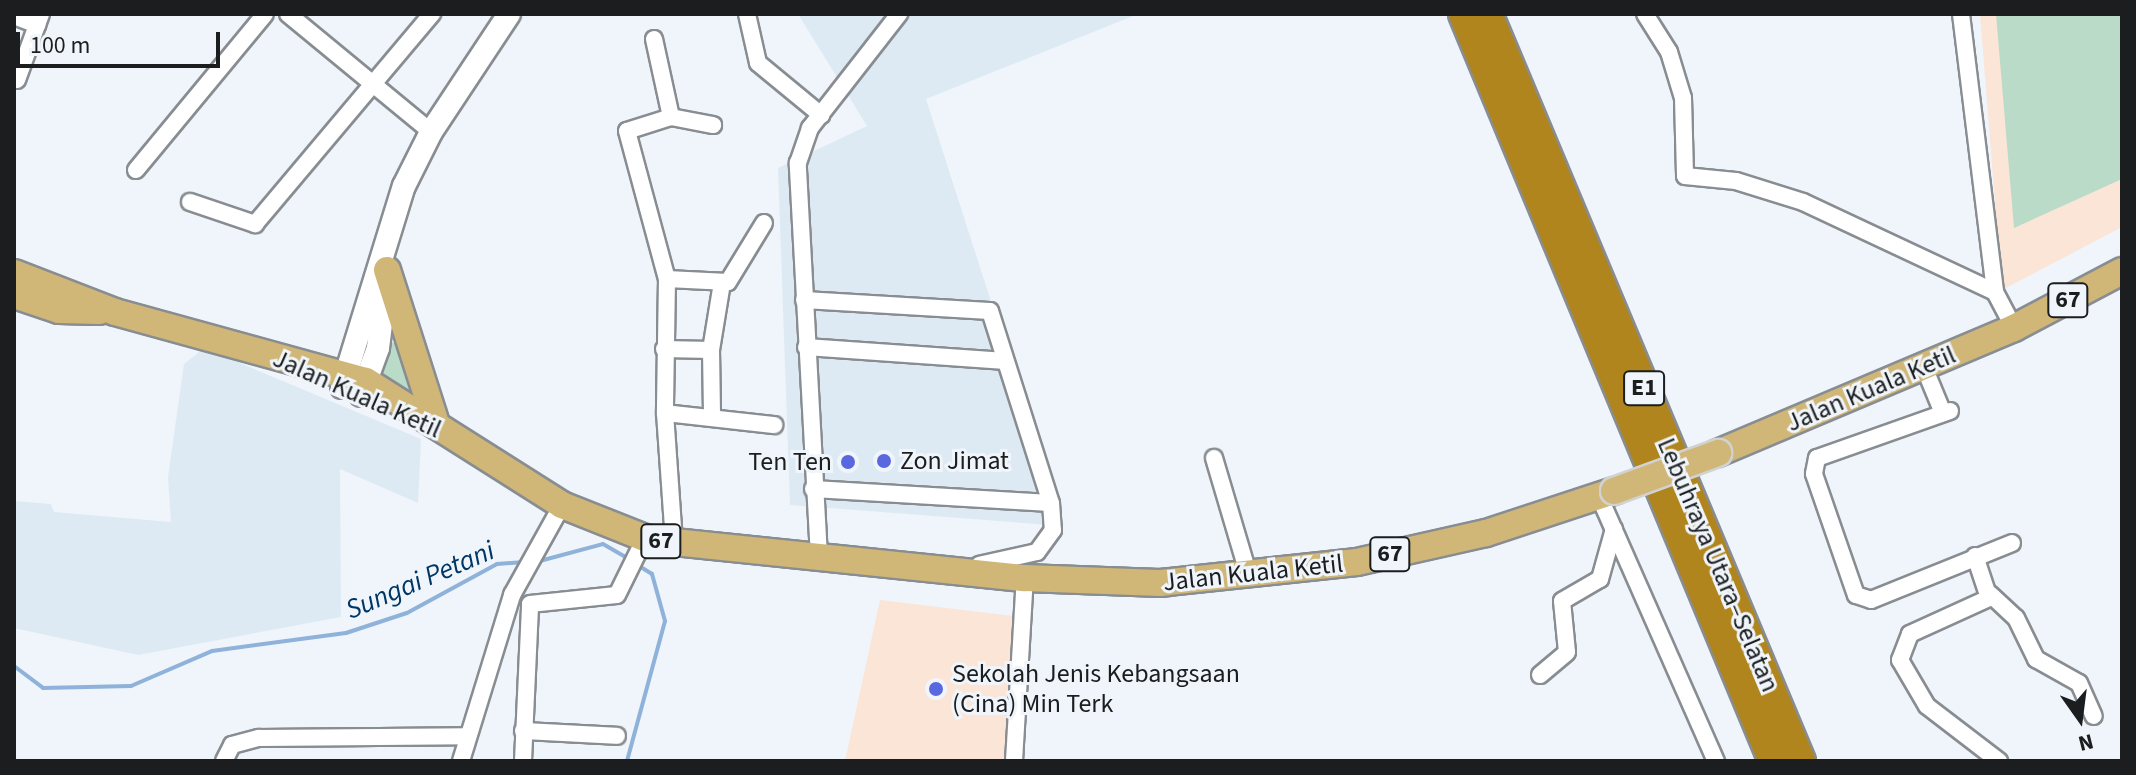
<!DOCTYPE html>
<meta charset="utf-8">
<style>
body{margin:0}
#map{position:relative;width:2136px;height:775px;overflow:hidden;background:#eff5fa;font-family:"Source Sans 3",sans-serif}
div>[style]{position:absolute}
.built>*{inset:0;background:#ddeaf4}
.education>*{inset:0;background:#fbe5d7}
.green>*{inset:0;background:#b9dbc8}
.stream>*{height:4px;margin:-2px;padding:0 2px;transform-origin:2px;border-radius:2px;background:#8eb2d9}
.roads{filter:drop-shadow(2px 0 #888d92) drop-shadow(-2px 0 #888d92) drop-shadow(0 2px #888d92) drop-shadow(0 -2px #888d92)}
.street>*{height:16px;margin:-8px;padding:0 8px;transform-origin:8px;border-radius:8px;background:#fff}
.secondary>*{height:22px;margin:-11px;padding:0 11px;transform-origin:11px;border-radius:11px;background:#fff}
.primary>*{height:26px;margin:-13px;padding:0 13px;transform-origin:13px;border-radius:13px;background:#d0b677}
.highway>*{height:30px;margin:-15px;padding:0 15px;transform-origin:15px;border-radius:15px;background:#b1851d}
.bridges{filter:drop-shadow(2px 0 #d1d2d2) drop-shadow(-2px 0 #d1d2d2) drop-shadow(0 2px #d1d2d2) drop-shadow(0 -2px #d1d2d2)}
.primary-bridge>*{height:26px;margin:-13px;padding:0 13px;transform-origin:13px;border-radius:13px;background:#d0b677}
.dots>*{width:22px;height:22px;translate:-50% -50%;box-sizing:border-box;border:4px solid #eff5fa;border-radius:50%}
span{translate:-50% -50%;white-space:nowrap;text-align:center;line-height:1.15;-webkit-text-stroke:6px #eff5fa;paint-order:stroke}
.shield-label span{padding:2px 6px;background:#eff5fa;border:2px solid;border-radius:6px;-webkit-text-stroke-width:0}
.shield-label{font-size:24px;color:#1b1d1f;font-weight:700}
.street-label{font-size:26px;color:#1b1d1f}
.poi-label{font-size:26px;color:#1b1d1f}
.left{translate:0 -50%;text-align:left}
.right{translate:-100% -50%;text-align:right}
.water-label{font-size:28px;color:#003665;font-style:italic}
.frame{position:absolute;inset:0;border:16px solid #1b1d1f;pointer-events:none}
.north{position:absolute;left:2040px;top:679px;width:80px;height:80px;-webkit-text-stroke:6px #eff5fa;paint-order:stroke;rotate:166deg;font-size:22px;font-weight:700;line-height:32px;text-align:center;color:#1b1d1f}
.north::after{content:'';display:block;margin:auto;width:28px;height:36px;background:#1b1d1f;clip-path:polygon(50% 0,100% 100%,50% 72%,0 100%)}
.scale{position:absolute;left:16px;top:32px;width:204px;height:36px;box-sizing:border-box;border:4px solid #1b1d1f;border-top:0;padding-left:10px;font-size:24px;line-height:28px;white-space:nowrap;color:#1b1d1f;-webkit-text-stroke:6px #eff5fa;paint-order:stroke}
</style>
<div id="map">
<div class="built">
<i style="clip-path:polygon(798px 14px,1138px 14px,926px 99px,1063px 526px,790px 505px,778px 168px,867px 126px)"></i>
<i style="clip-path:polygon(204px 348px,421px 439px,418px 503px,340px 469px,341px 617px,138px 655px,14px 628px,14px 501px,51px 504px,54px 512px,171px 522px,168px 477px,184px 364px)"></i>
</div>
<div class="education">
<i style="clip-path:polygon(1980px 14px,2122px 14px,2122px 227px,2002px 290px)"></i>
<i style="clip-path:polygon(880px 600px,1013px 616px,1011px 761px,845px 761px)"></i>
</div>
<div class="green">
<i style="clip-path:polygon(1996px 14px,2122px 14px,2122px 179px,2014px 228px)"></i>
<i style="clip-path:polygon(392px 342px,401px 347px,424px 402px,380px 377px)"></i>
</div>
<div class="stream">
<i style="left:536px;top:562px;width:69px;rotate:-15deg"></i>
<i style="left:603px;top:544px;width:30px;rotate:30deg"></i>
<i style="left:14px;top:666px;width:36px;rotate:37deg"></i>
<i style="left:43px;top:688px;width:88px;rotate:-1.3deg"></i>
<i style="left:131px;top:686px;width:88px;rotate:-23.4deg"></i>
<i style="left:212px;top:651px;width:135px;rotate:-7.7deg"></i>
<i style="left:346px;top:633px;width:64px;rotate:-18.2deg"></i>
<i style="left:407px;top:613px;width:102px;rotate:-28.6deg"></i>
<i style="left:497px;top:564px;width:27px;rotate:-4deg"></i>
<i style="left:627px;top:761px;width:145px;rotate:-74.8deg"></i>
<i style="left:665px;top:621px;width:49px;rotate:-105.5deg"></i>
<i style="left:652px;top:574px;width:19px;rotate:-148deg"></i>
</div>
<div class="roads">
<div class="street">
<i style="left:288px;top:14px;width:185px;rotate:39.5deg"></i>
<i style="left:747px;top:14px;width:50px;rotate:77.3deg"></i>
<i style="left:758px;top:63px;width:82px;rotate:39.5deg"></i>
<i style="left:1645px;top:14px;width:45px;rotate:57.7deg"></i>
<i style="left:1669px;top:52px;width:48px;rotate:73.1deg"></i>
<i style="left:1683px;top:98px;width:78px;rotate:88.5deg"></i>
<i style="left:1685px;top:176px;width:51px;rotate:5.6deg"></i>
<i style="left:1736px;top:181px;width:70px;rotate:17.4deg"></i>
<i style="left:1803px;top:202px;width:212px;rotate:25.1deg"></i>
<i style="left:1961px;top:14px;width:280px;rotate:83deg"></i>
<i style="left:1995px;top:292px;width:41px;rotate:62.2deg"></i>
<i style="left:14px;top:16px;width:25px;rotate:21deg"></i>
<i style="left:654px;top:39px;width:80px;rotate:77.7deg"></i>
<i style="left:671px;top:117px;width:43px;rotate:10.8deg"></i>
<i style="left:17px;top:80px;width:70px;rotate:-70deg"></i>
<i style="left:671px;top:117px;width:46px;rotate:162.3deg"></i>
<i style="left:627px;top:131px;width:153px;rotate:74.9deg"></i>
<i style="left:667px;top:279px;width:134px;rotate:90.9deg"></i>
<i style="left:665px;top:413px;width:129px;rotate:86deg"></i>
<i style="left:136px;top:170px;width:202px;rotate:-50.4deg"></i>
<i style="left:190px;top:202px;width:69px;rotate:18.7deg"></i>
<i style="left:255px;top:224px;width:275px;rotate:-49.9deg"></i>
<i style="left:667px;top:279px;width:61px;rotate:2.8deg"></i>
<i style="left:728px;top:282px;width:69px;rotate:-58.6deg"></i>
<i style="left:804px;top:300px;width:186px;rotate:3.4deg"></i>
<i style="left:990px;top:311px;width:201px;rotate:72.4deg"></i>
<i style="left:1051px;top:503px;width:27px;rotate:86deg"></i>
<i style="left:1053px;top:530px;width:27px;rotate:126deg"></i>
<i style="left:1037px;top:552px;width:59px;rotate:167.4deg"></i>
<i style="left:806px;top:347px;width:200px;rotate:4deg"></i>
<i style="left:664px;top:349px;width:47px;rotate:1.2deg"></i>
<i style="left:711px;top:350px;width:68px;rotate:-80.7deg"></i>
<i style="left:711px;top:350px;width:66px;rotate:89.1deg"></i>
<i style="left:1924px;top:367px;width:50px;rotate:67.6deg"></i>
<i style="left:1950px;top:411px;width:141px;rotate:160.5deg"></i>
<i style="left:1817px;top:458px;width:16px;rotate:101deg"></i>
<i style="left:1814px;top:474px;width:128px;rotate:70.9deg"></i>
<i style="left:1856px;top:595px;width:16px;rotate:18deg"></i>
<i style="left:1871px;top:600px;width:152px;rotate:-22deg"></i>
<i style="left:665px;top:413px;width:110px;rotate:6.3deg"></i>
<i style="left:1214px;top:458px;width:123px;rotate:73.5deg"></i>
<i style="left:813px;top:489px;width:238px;rotate:3.4deg"></i>
<i style="left:1599px;top:496px;width:290px;rotate:66.2deg"></i>
<i style="left:1975px;top:556px;width:44px;rotate:71.6deg"></i>
<i style="left:1989px;top:598px;width:87px;rotate:155.5deg"></i>
<i style="left:1910px;top:634px;width:28px;rotate:111deg"></i>
<i style="left:1900px;top:660px;width:53px;rotate:59.6deg"></i>
<i style="left:1927px;top:706px;width:91px;rotate:37.4deg"></i>
<i style="left:819px;top:557px;width:395px;rotate:-93.1deg"></i>
<i style="left:798px;top:163px;width:37px;rotate:-71deg"></i>
<i style="left:810px;top:128px;width:145px;rotate:-52deg"></i>
<i style="left:1990px;top:594px;width:35px;rotate:43deg"></i>
<i style="left:2016px;top:618px;width:46px;rotate:64deg"></i>
<i style="left:2036px;top:659px;width:49px;rotate:29.2deg"></i>
<i style="left:2079px;top:683px;width:36px;rotate:66deg"></i>
<i style="left:1540px;top:675px;width:35px;rotate:-40deg"></i>
<i style="left:1567px;top:652px;width:51px;rotate:-95.6deg"></i>
<i style="left:1562px;top:601px;width:44px;rotate:-30.1deg"></i>
<i style="left:1600px;top:579px;width:52px;rotate:-74.4deg"></i>
<i style="left:523px;top:731px;width:94px;rotate:3deg"></i>
<i style="left:224px;top:761px;width:18px;rotate:-63deg"></i>
<i style="left:232px;top:745px;width:28px;rotate:-15deg"></i>
<i style="left:259px;top:738px;width:209px;rotate:-0.5deg"></i>
<i style="left:461px;top:761px;width:174px;rotate:-72.9deg"></i>
<i style="left:512px;top:595px;width:103px;rotate:-60.9deg"></i>
<i style="left:523px;top:761px;width:157px;rotate:-87.4deg"></i>
<i style="left:530px;top:604px;width:87px;rotate:-5.9deg"></i>
<i style="left:617px;top:595px;width:64px;rotate:-63.8deg"></i>
<i style="left:1014px;top:761px;width:183px;rotate:-86.6deg"></i>
</div>
<div class="secondary">
<i style="left:342px;top:387px;width:210px;rotate:-72.9deg"></i>
<i style="left:404px;top:186px;width:60px;rotate:-63.4deg"></i>
<i style="left:431px;top:132px;width:141px;rotate:-56.5deg"></i>
<i style="left:361px;top:395px;width:50px;rotate:-70.1deg"></i>
<i style="left:378px;top:348px;width:64px;rotate:-82.8deg"></i>
</div>
<div class="primary">
<i style="left:387px;top:270px;width:157px;rotate:72.3deg"></i>
<i style="left:14px;top:273px;width:108px;rotate:21.1deg"></i>
<i style="left:115px;top:312px;width:260px;rotate:15.4deg"></i>
<i style="left:366px;top:381px;width:232px;rotate:32.3deg"></i>
<i style="left:562px;top:505px;width:89px;rotate:21.7deg"></i>
<i style="left:645px;top:538px;width:29px;rotate:8deg"></i>
<i style="left:674px;top:542px;width:353px;rotate:5.9deg"></i>
<i style="left:1025px;top:578px;width:135px;rotate:2.1deg"></i>
<i style="left:1160px;top:583px;width:198px;rotate:-6.1deg"></i>
<i style="left:1357px;top:562px;width:132px;rotate:-12.7deg"></i>
<i style="left:1486px;top:533px;width:135px;rotate:-18.2deg"></i>
<i style="left:14px;top:295px;width:47px;rotate:18.4deg"></i>
<i style="left:59px;top:310px;width:40px;rotate:1.4deg"></i>
<i style="left:1718px;top:453px;width:321px;rotate:-22.9deg"></i>
<i style="left:2014px;top:328px;width:122px;rotate:-27.8deg"></i>
</div>
<div class="highway">
<i style="left:1464px;top:14px;width:809px;rotate:67.46deg"></i>
<i style="left:1487px;top:14px;width:810px;rotate:67.27deg"></i>
</div>
</div>
<div class="bridges">
<div class="primary-bridge">
<i style="left:1614px;top:491px;width:111px;rotate:-20.1deg"></i>
</div>
</div>
<div class="dots">
<i style="left:884px;top:461px;background:#5968df"></i>
<i style="left:848px;top:462px;background:#5968df"></i>
<i style="left:936px;top:689px;background:#5968df"></i>
</div>
<div class="shield-label">
<span style="left:2068px;top:300px">67</span>
<span style="left:1644px;top:388px">E1</span>
<span style="left:661px;top:541px">67</span>
<span style="left:1390px;top:554px">67</span>
</div>
<div class="street-label">
<span style="left:1871px;top:389px;rotate:-23deg">Jalan Kuala Ketil</span>
<span style="left:357px;top:394px;rotate:24deg">Jalan Kuala Ketil</span>
<span style="left:1718px;top:565px;rotate:67deg">Lebuhraya Utara–Selatan</span>
<span style="left:1253px;top:573px;rotate:-6deg">Jalan Kuala Ketil</span>
</div>
<div class="poi-label">
<span class="left" style="left:900px;top:461px">Zon Jimat</span>
<span class="right" style="left:832px;top:462px">Ten Ten</span>
<span class="left" style="left:952px;top:689px">Sekolah Jenis Kebangsaan<br>(Cina) Min Terk</span>
</div>
<div class="water-label">
<span style="left:420px;top:580px;rotate:-23deg">Sungai Petani</span>
</div>
<div class="frame"></div>
<div class="north">N</div>
<div class="scale">100 m</div>
</div>
